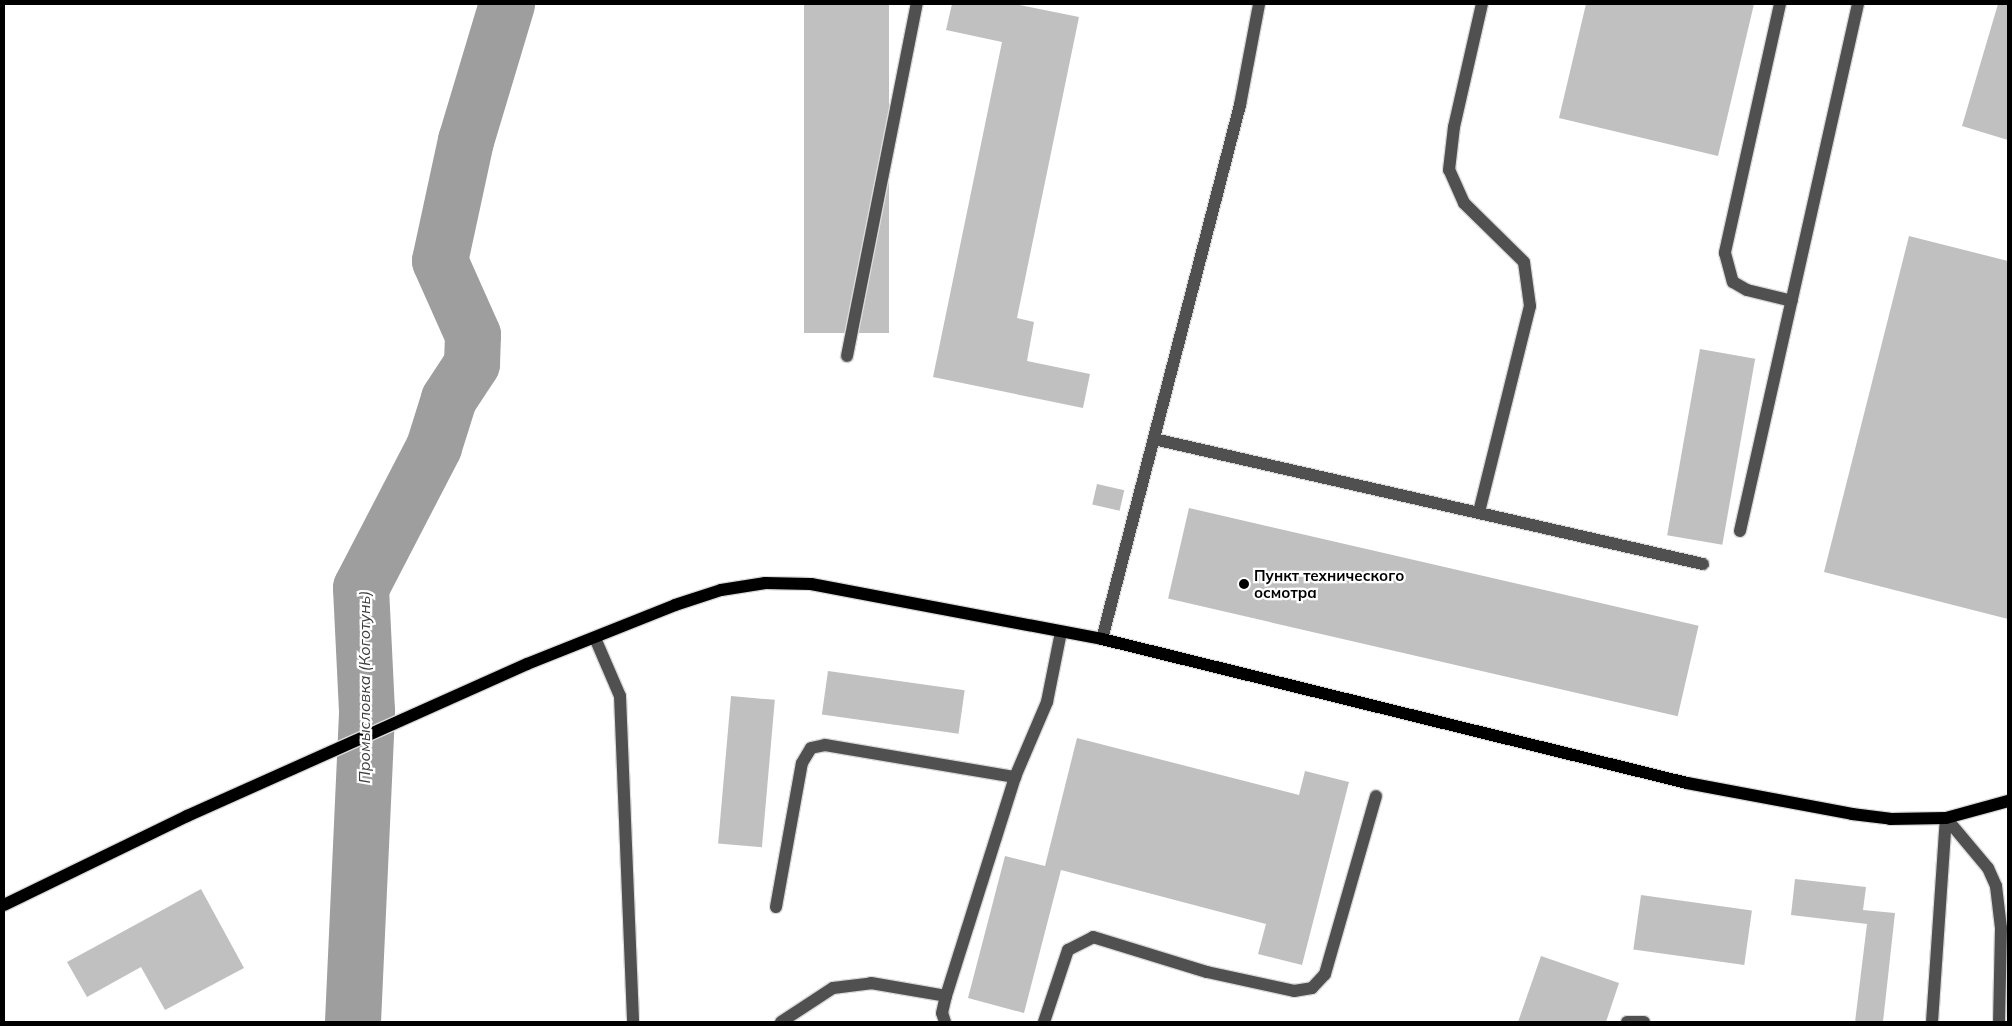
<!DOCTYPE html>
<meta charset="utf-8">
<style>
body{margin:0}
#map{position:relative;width:2012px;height:1026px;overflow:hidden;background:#fff;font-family:Mulish,sans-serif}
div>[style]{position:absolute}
.river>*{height:56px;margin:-28px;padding:0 28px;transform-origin:28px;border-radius:28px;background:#9e9e9e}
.building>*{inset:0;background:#c0c0c0;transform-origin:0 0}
.roads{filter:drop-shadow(1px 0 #dbdbdb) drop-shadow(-1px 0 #dbdbdb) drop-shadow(0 1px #dbdbdb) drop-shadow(0 -1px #dbdbdb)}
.minor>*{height:12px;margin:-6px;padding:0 6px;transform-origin:6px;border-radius:6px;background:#505050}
.major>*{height:12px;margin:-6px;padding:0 6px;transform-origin:6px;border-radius:6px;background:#000}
.dots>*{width:14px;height:14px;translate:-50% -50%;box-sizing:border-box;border:2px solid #fff;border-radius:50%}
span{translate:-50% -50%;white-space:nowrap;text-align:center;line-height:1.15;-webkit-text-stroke:4.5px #fff;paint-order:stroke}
.poi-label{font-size:15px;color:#000;font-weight:700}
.left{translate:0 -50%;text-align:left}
.water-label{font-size:16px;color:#3f3f3f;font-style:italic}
.frame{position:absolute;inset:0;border:5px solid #000;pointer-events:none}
</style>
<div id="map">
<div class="river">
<i style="left:353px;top:1022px;width:311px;rotate:-87.4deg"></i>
<i style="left:367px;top:711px;width:123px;rotate:-92.8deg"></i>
<i style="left:361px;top:588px;width:159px;rotate:-62.6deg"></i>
<i style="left:434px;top:447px;width:50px;rotate:-72.6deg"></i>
<i style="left:449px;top:399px;width:42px;rotate:-56.7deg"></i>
<i style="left:472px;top:364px;width:29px;rotate:-88deg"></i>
<i style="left:473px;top:335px;width:81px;rotate:-114deg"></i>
<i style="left:440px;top:261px;width:123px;rotate:-77.8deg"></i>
<i style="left:466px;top:141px;width:143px;rotate:-73.3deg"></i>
</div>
<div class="building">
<i style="left:804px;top:4px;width:85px;height:329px"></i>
<i style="clip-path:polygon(952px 4px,1015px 4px,1079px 17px,1017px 318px,1034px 322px,1027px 361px,1090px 374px,1083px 408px,933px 377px,1002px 42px,946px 30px)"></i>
<i style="clip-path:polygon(1586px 4px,1754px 4px,1718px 156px,1559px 118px)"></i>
<i style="clip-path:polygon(1998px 4px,2008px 4px,2008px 140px,1962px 126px)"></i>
<i style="clip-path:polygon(1909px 236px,2008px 261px,2008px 619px,1824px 572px)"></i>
<i style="left:1700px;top:349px;width:56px;height:189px;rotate:10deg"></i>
<i style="left:1097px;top:484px;width:28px;height:21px;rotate:13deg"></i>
<i style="left:1189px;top:508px;width:523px;height:93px;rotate:13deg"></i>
<i style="left:828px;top:671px;width:138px;height:44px;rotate:8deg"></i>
<i style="left:731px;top:696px;width:44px;height:148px;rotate:5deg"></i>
<i style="clip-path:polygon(1077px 738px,1299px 795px,1305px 771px,1349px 782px,1302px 965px,1258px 954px,1266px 924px,1061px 870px,1024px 1013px,968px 998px,1005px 856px,1045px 866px)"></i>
<i style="clip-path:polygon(1795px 879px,1866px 887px,1863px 910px,1895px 913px,1883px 1022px,1855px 1022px,1867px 924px,1791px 915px)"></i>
<i style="clip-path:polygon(201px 889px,244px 968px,165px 1010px,141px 967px,87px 997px,67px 962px)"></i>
<i style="left:1641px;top:895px;width:112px;height:55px;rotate:8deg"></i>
<i style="clip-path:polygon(1541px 956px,1619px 983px,1606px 1022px,1518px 1022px)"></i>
</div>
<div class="roads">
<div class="minor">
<i style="left:1780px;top:4px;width:255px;rotate:102.5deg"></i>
<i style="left:1725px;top:253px;width:30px;rotate:75deg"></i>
<i style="left:1733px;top:282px;width:16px;rotate:30deg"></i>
<i style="left:1747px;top:290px;width:46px;rotate:13.7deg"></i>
<i style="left:847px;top:356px;width:359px;rotate:-78.8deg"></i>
<i style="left:1154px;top:439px;width:563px;rotate:12.83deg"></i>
<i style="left:1479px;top:512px;width:212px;rotate:-76.1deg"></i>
<i style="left:1530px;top:306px;width:44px;rotate:-97.8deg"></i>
<i style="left:1524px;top:262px;width:84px;rotate:-135.5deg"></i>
<i style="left:1464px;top:203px;width:36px;rotate:-114deg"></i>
<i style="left:1449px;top:170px;width:43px;rotate:-83.4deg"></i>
<i style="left:1454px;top:127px;width:126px;rotate:-77.2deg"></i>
<i style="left:1740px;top:531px;width:540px;rotate:-77.38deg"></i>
<i style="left:595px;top:638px;width:63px;rotate:66.7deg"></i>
<i style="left:620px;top:696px;width:326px;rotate:87.7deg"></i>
<i style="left:1102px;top:639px;width:552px;rotate:-75.51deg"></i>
<i style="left:1240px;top:105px;width:103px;rotate:-79.3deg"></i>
<i style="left:1946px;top:818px;width:65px;rotate:50deg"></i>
<i style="left:1988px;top:868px;width:20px;rotate:66deg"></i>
<i style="left:1996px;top:886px;width:42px;rotate:83.2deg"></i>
<i style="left:2001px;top:928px;width:94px;rotate:91.2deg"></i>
<i style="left:776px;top:907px;width:146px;rotate:-79.8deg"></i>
<i style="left:802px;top:763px;width:17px;rotate:-59deg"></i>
<i style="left:811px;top:748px;width:14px;rotate:-12deg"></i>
<i style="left:825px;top:745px;width:193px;rotate:9.6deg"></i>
<i style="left:781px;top:1022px;width:62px;rotate:-33.2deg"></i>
<i style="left:833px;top:988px;width:38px;rotate:-7deg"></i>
<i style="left:871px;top:983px;width:76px;rotate:9.8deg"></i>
<i style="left:945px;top:1022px;width:9px;rotate:-108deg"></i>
<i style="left:942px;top:1013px;width:17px;rotate:-77deg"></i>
<i style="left:946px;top:996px;width:230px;rotate:-72.5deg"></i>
<i style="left:1015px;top:777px;width:82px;rotate:-66.9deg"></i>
<i style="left:1047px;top:702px;width:71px;rotate:-78.7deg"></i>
<i style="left:1044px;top:1022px;width:76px;rotate:-71.6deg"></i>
<i style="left:1068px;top:950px;width:28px;rotate:-27deg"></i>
<i style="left:1093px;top:937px;width:119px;rotate:17.1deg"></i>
<i style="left:1207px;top:972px;width:89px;rotate:12.3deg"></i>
<i style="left:1294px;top:991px;width:18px;rotate:-9deg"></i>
<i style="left:1312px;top:988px;width:19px;rotate:-47deg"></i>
<i style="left:1325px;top:974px;width:185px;rotate:-74deg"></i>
<i style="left:1627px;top:1022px;width:17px"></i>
<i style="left:1932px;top:1022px;width:204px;rotate:-86.1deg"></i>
</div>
<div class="major">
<i style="left:4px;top:905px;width:203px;rotate:-25.9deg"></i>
<i style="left:187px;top:816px;width:372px;rotate:-24.1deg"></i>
<i style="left:527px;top:664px;width:159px;rotate:-21.7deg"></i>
<i style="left:675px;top:605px;width:48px;rotate:-18.1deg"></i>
<i style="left:721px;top:590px;width:45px;rotate:-9deg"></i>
<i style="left:765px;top:583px;width:46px;rotate:1.2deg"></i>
<i style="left:811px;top:584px;width:296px;rotate:10.7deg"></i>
<i style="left:1102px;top:639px;width:602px;rotate:13.83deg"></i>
<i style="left:1687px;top:783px;width:168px;rotate:10.6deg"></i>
<i style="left:1852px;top:814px;width:38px;rotate:7deg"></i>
<i style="left:1890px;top:819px;width:56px;rotate:-1deg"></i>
<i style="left:1946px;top:818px;width:64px;rotate:-15.3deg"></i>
</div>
</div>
<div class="dots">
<i style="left:1244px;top:584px;background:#000"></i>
</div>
<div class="poi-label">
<span class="left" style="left:1254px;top:584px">Пункт технического<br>осмотра</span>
</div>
<div class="water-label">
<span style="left:364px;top:687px;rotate:-90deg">Промысловка (Коготунь)</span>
</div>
<div class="frame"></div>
</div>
